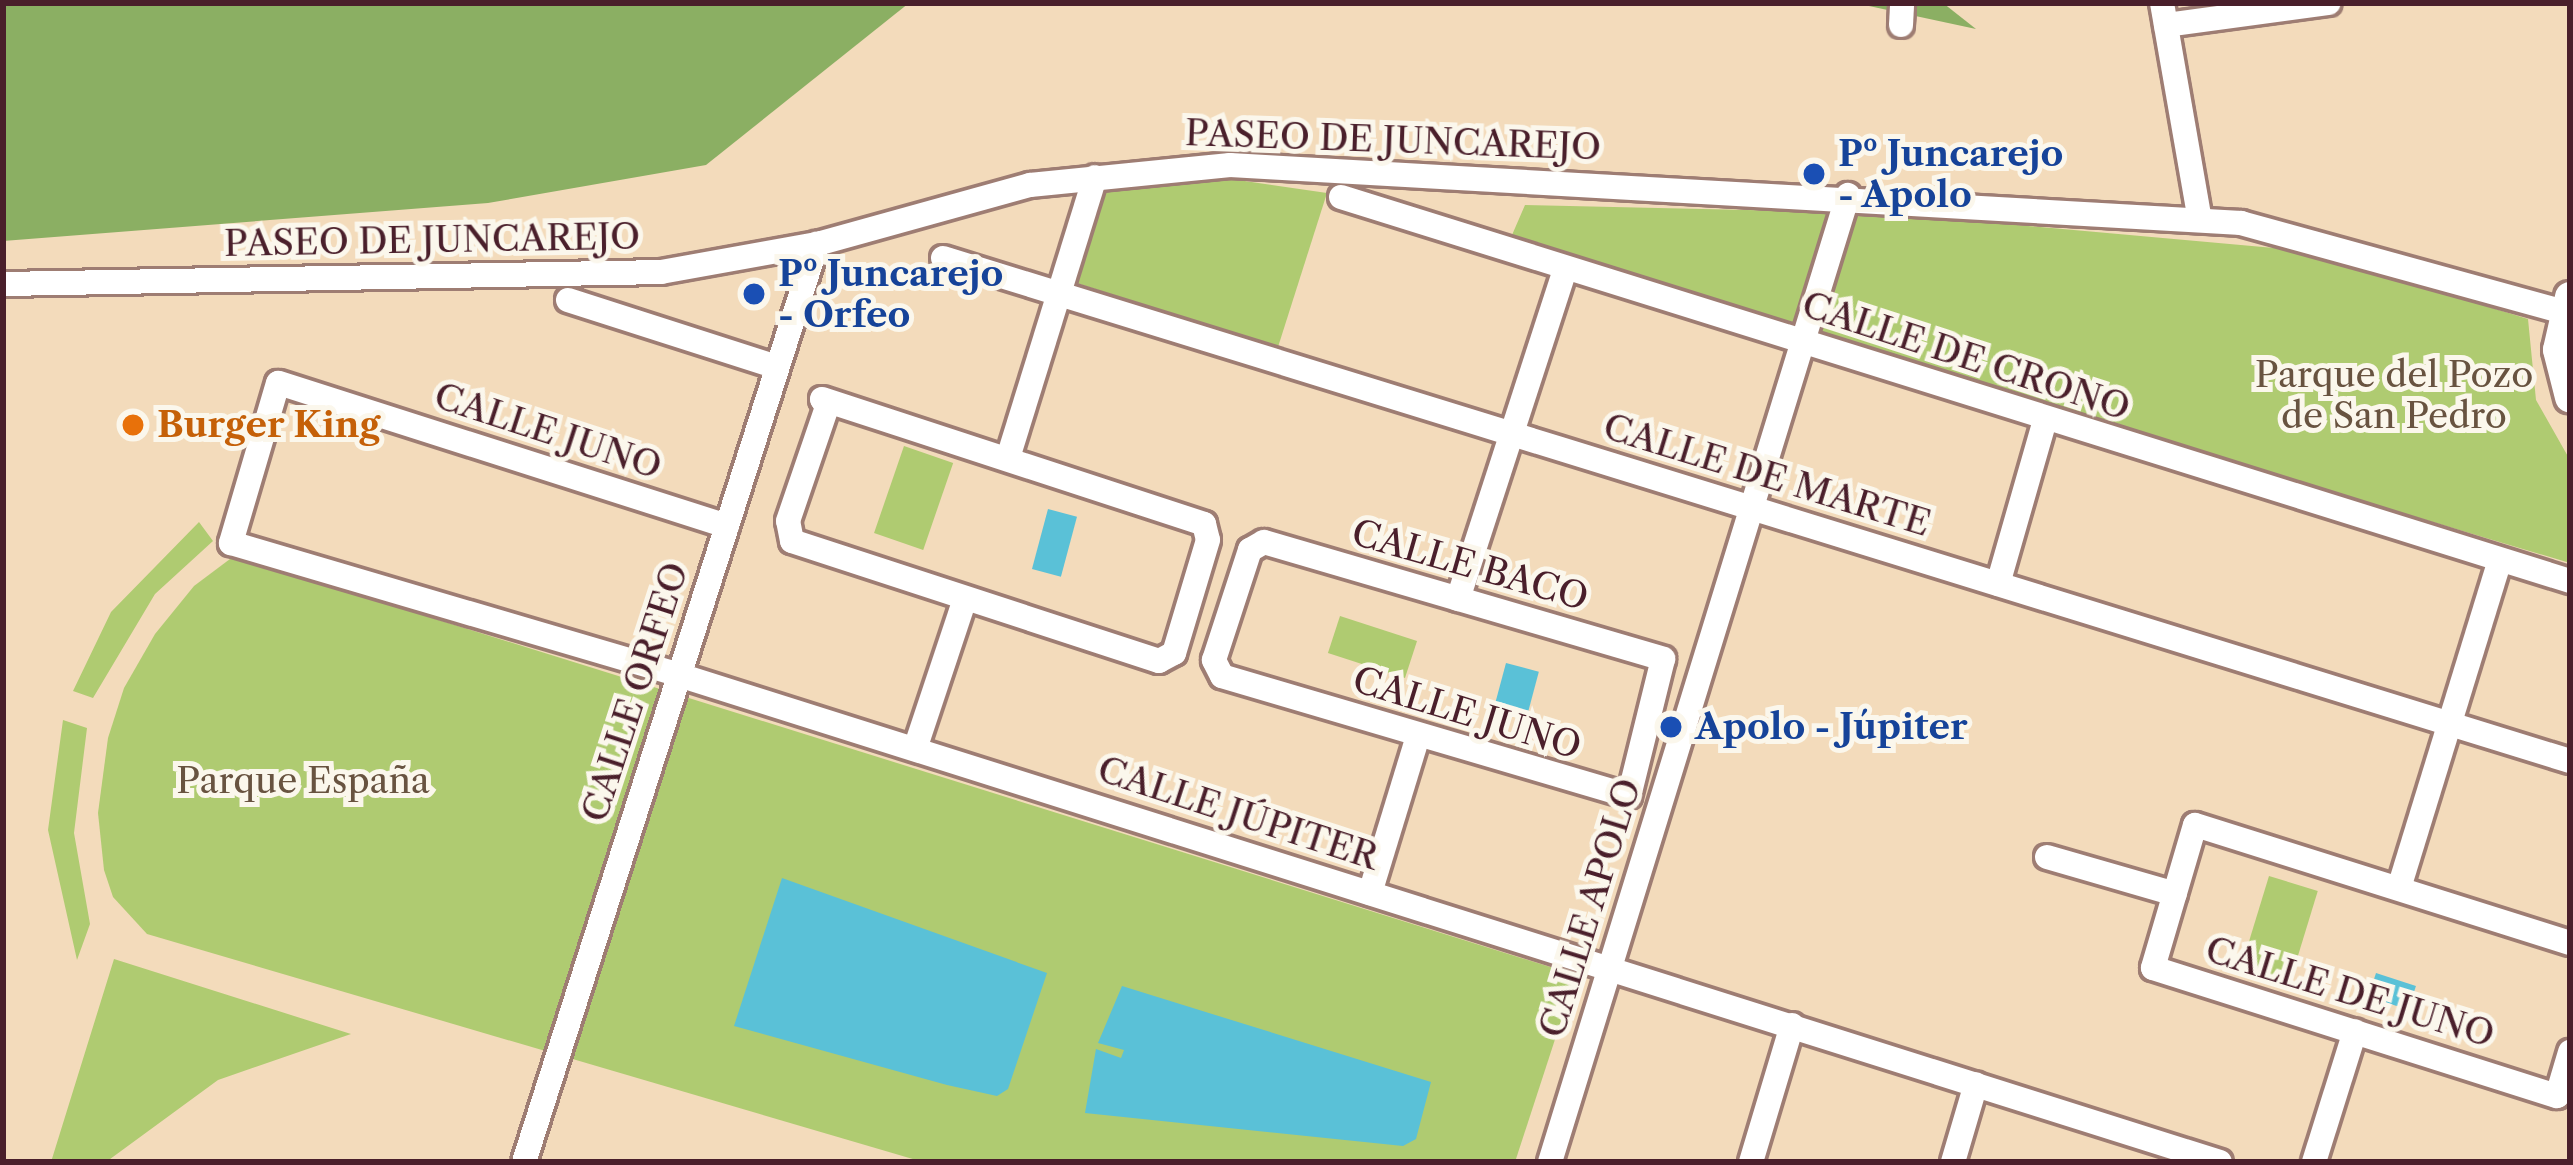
<!DOCTYPE html>
<meta charset="utf-8">
<style>
body{margin:0}
#map{position:relative;width:2573px;height:1165px;overflow:hidden;background:#f3dbbb;font-family:"Libre Caslon Text",serif}
div>[style]{position:absolute}
.green>*{inset:0;background:#afcb71;transform-origin:0 0}
.forest>*{inset:0;background:#8baf63}
.water>*{inset:0;background:#5ac1d7;transform-origin:0 0}
.roads{filter:drop-shadow(3px 0 #9e7d73) drop-shadow(-3px 0 #9e7d73) drop-shadow(0 3px #9e7d73) drop-shadow(0 -3px #9e7d73)}
.minor>*{height:24px;margin:-12px;padding:0 12px;transform-origin:12px;border-radius:12px;background:#fff}
.tertiary>*{height:30px;margin:-15px;padding:0 15px;transform-origin:15px;border-radius:15px;background:#fff}
.dots>*{width:33px;height:33px;translate:-50% -50%;box-sizing:border-box;border:6px solid #fbf7ec;border-radius:50%}
span{translate:-50% -50%;white-space:nowrap;text-align:center;line-height:1.15;-webkit-text-stroke:10px #fbf7ec;paint-order:stroke}
.street-label{font-size:36px;color:#4a1f2b}
.transit-label{font-size:36px;color:#164399;font-weight:700}
.left{translate:0 -50%;text-align:left}
.park-label{font-size:36px;color:#685340}
.food-label{font-size:36px;color:#c56008;font-weight:700}
.frame{position:absolute;inset:0;border:6px solid #4a1f2b;pointer-events:none}
</style>
<div id="map">
<div class="green">
<i style="clip-path:polygon(1217px 177px,1327px 193px,1278px 347px,1073px 282px,1104px 188px)"></i>
<i style="clip-path:polygon(1525px 205px,1884px 213px,2308px 251px,2528px 319px,2536px 400px,2570px 460px,2570px 563px,1964px 382px,1512px 235px)"></i>
<i style="left:904px;top:446px;width:52px;height:92px;rotate:19deg"></i>
<i style="clip-path:polygon(199px 522px,213px 541px,155px 594px,93px 698px,73px 691px,111px 612px)"></i>
<i style="clip-path:polygon(234px 556px,1576px 975px,1515px 1162px,923px 1162px,147px 934px,113px 897px,104px 870px,98px 813px,108px 738px,124px 688px,155px 634px,194px 586px)"></i>
<i style="left:1340px;top:616px;width:81px;height:39px;rotate:18deg"></i>
<i style="clip-path:polygon(63px 720px,87px 728px,74px 833px,90px 924px,77px 960px,48px 830px)"></i>
<i style="left:2269px;top:876px;width:51px;height:103px;rotate:17deg"></i>
<i style="clip-path:polygon(114px 959px,351px 1034px,218px 1080px,106px 1162px,51px 1162px)"></i>
</div>
<div class="forest">
<i style="clip-path:polygon(3px 3px,909px 3px,706px 165px,488px 203px,3px 241px)"></i>
<i style="clip-path:polygon(1855px 3px,1943px 3px,1976px 29px)"></i>
</div>
<div class="water">
<i style="left:1048px;top:509px;width:30px;height:62px;rotate:15deg"></i>
<i style="left:1506px;top:663px;width:34px;height:49px;rotate:15deg"></i>
<i style="clip-path:polygon(782px 878px,1047px 973px,1008px 1089px,997px 1096px,947px 1085px,734px 1026px)"></i>
<i style="left:2376px;top:973px;width:42px;height:25px;rotate:18deg"></i>
<i style="clip-path:polygon(1122px 986px,1431px 1082px,1416px 1139px,1403px 1146px,1085px 1113px,1096px 1049px,1121px 1058px,1124px 1050px,1098px 1043px)"></i>
</div>
<div class="roads">
<div class="minor">
<i style="left:2162px;top:3px;width:220px;rotate:80.1deg"></i>
<i style="left:1901px;top:25px;width:22px;rotate:-87deg"></i>
<i style="left:2166px;top:25px;width:164px;rotate:-7.7deg"></i>
<i style="left:1341px;top:197px;width:1288px;rotate:17.35deg"></i>
<i style="left:943px;top:258px;width:1703px;rotate:17.18deg"></i>
<i style="left:3px;top:284px;width:658px;rotate:-1.04deg"></i>
<i style="left:661px;top:272px;width:158px;rotate:-10.2deg"></i>
<i style="left:817px;top:244px;width:221px;rotate:-15.5deg"></i>
<i style="left:1030px;top:185px;width:201px;rotate:-5.7deg"></i>
<i style="left:1230px;top:165px;width:1013px;rotate:3.28deg"></i>
<i style="left:2241px;top:223px;width:335px;rotate:15.4deg"></i>
<i style="left:568px;top:300px;width:219px;rotate:17.8deg"></i>
<i style="left:822px;top:399px;width:402px;rotate:18.1deg"></i>
<i style="left:1204px;top:524px;width:16px;rotate:76deg"></i>
<i style="left:1208px;top:540px;width:118px;rotate:106.7deg"></i>
<i style="left:1174px;top:653px;width:17px;rotate:152deg"></i>
<i style="left:1159px;top:661px;width:386px;rotate:-161.9deg"></i>
<i style="left:792px;top:541px;width:20px;rotate:-101deg"></i>
<i style="left:788px;top:521px;width:120px;rotate:-71.1deg"></i>
<i style="left:827px;top:407px;width:9px;rotate:-122deg"></i>
<i style="left:1008px;top:458px;width:294px;rotate:-72.8deg"></i>
<i style="left:727px;top:526px;width:471px;rotate:-162.3deg"></i>
<i style="left:278px;top:383px;width:167px;rotate:106.4deg"></i>
<i style="left:231px;top:543px;width:467px;rotate:16.4deg"></i>
<i style="left:679px;top:675px;width:1616px;rotate:17.54deg"></i>
<i style="left:1264px;top:542px;width:416px;rotate:16.3deg"></i>
<i style="left:1663px;top:659px;width:141px;rotate:103.9deg"></i>
<i style="left:1629px;top:796px;width:424px;rotate:-163.6deg"></i>
<i style="left:1222px;top:676px;width:18px;rotate:-117deg"></i>
<i style="left:1214px;top:660px;width:116px;rotate:-71.9deg"></i>
<i style="left:1250px;top:550px;width:16px;rotate:-30deg"></i>
<i style="left:1998px;top:584px;width:171px;rotate:-74deg"></i>
<i style="left:1458px;top:599px;width:347px;rotate:-72deg"></i>
<i style="left:915px;top:749px;width:158px;rotate:-71.6deg"></i>
<i style="left:2047px;top:857px;width:133px;rotate:16.1deg"></i>
<i style="left:2399px;top:888px;width:343px;rotate:-72.9deg"></i>
<i style="left:1370px;top:893px;width:164px;rotate:-73deg"></i>
<i style="left:2570px;top:943px;width:393px;rotate:-162.5deg"></i>
<i style="left:2195px;top:825px;width:149px;rotate:106.4deg"></i>
<i style="left:2153px;top:968px;width:424px;rotate:17.6deg"></i>
<i style="left:2557px;top:1096px;width:46px;rotate:-73.5deg"></i>
<i style="left:524px;top:1162px;width:964px;rotate:-72.3deg"></i>
<i style="left:1550px;top:1162px;width:1012px;rotate:-72.87deg"></i>
<i style="left:1751px;top:1162px;width:143px;rotate:-73.3deg"></i>
<i style="left:1953px;top:1162px;width:81px;rotate:-73.6deg"></i>
<i style="left:2314px;top:1162px;width:137px;rotate:-72.6deg"></i>
</div>
<div class="tertiary">
<i style="left:2570px;top:297px;width:54px;rotate:102.8deg"></i>
<i style="left:2558px;top:350px;width:49px;rotate:75.7deg"></i>
</div>
</div>
<div class="dots">
<i style="left:1814px;top:174px;background:#1a4fb4"></i>
<i style="left:754px;top:294px;background:#1a4fb4"></i>
<i style="left:133px;top:425px;background:#e8710a"></i>
<i style="left:1671px;top:727px;background:#1a4fb4"></i>
</div>
<div class="street-label">
<span style="left:1393px;top:140px;rotate:2deg">PASEO DE JUNCAREJO</span>
<span style="left:432px;top:240px;rotate:-1deg">PASEO DE JUNCAREJO</span>
<span style="left:1966px;top:356px;rotate:18deg">CALLE DE CRONO</span>
<span style="left:548px;top:431px;rotate:18deg">CALLE JUNO</span>
<span style="left:1767px;top:475px;rotate:17deg">CALLE DE MARTE</span>
<span style="left:1470px;top:565px;rotate:16deg">CALLE BACO</span>
<span style="left:635px;top:692px;rotate:-72deg">CALLE ORFEO</span>
<span style="left:1467px;top:713px;rotate:17deg">CALLE JUNO</span>
<span style="left:1238px;top:813px;rotate:18deg">CALLE JÚPITER</span>
<span style="left:1590px;top:908px;rotate:-73deg">CALLE APOLO</span>
<span style="left:2350px;top:992px;rotate:17deg">CALLE DE JUNO</span>
</div>
<div class="transit-label">
<span class="left" style="left:1838px;top:174px">Pº Juncarejo<br>- Apolo</span>
<span class="left" style="left:778px;top:294px">Pº Juncarejo<br>- Orfeo</span>
<span class="left" style="left:1695px;top:727px">Apolo - Júpiter</span>
</div>
<div class="park-label">
<span style="left:2394px;top:395px">Parque del Pozo<br>de San Pedro</span>
<span style="left:303px;top:781px">Parque España</span>
</div>
<div class="food-label">
<span class="left" style="left:157px;top:425px">Burger King</span>
</div>
<div class="frame"></div>
</div>
